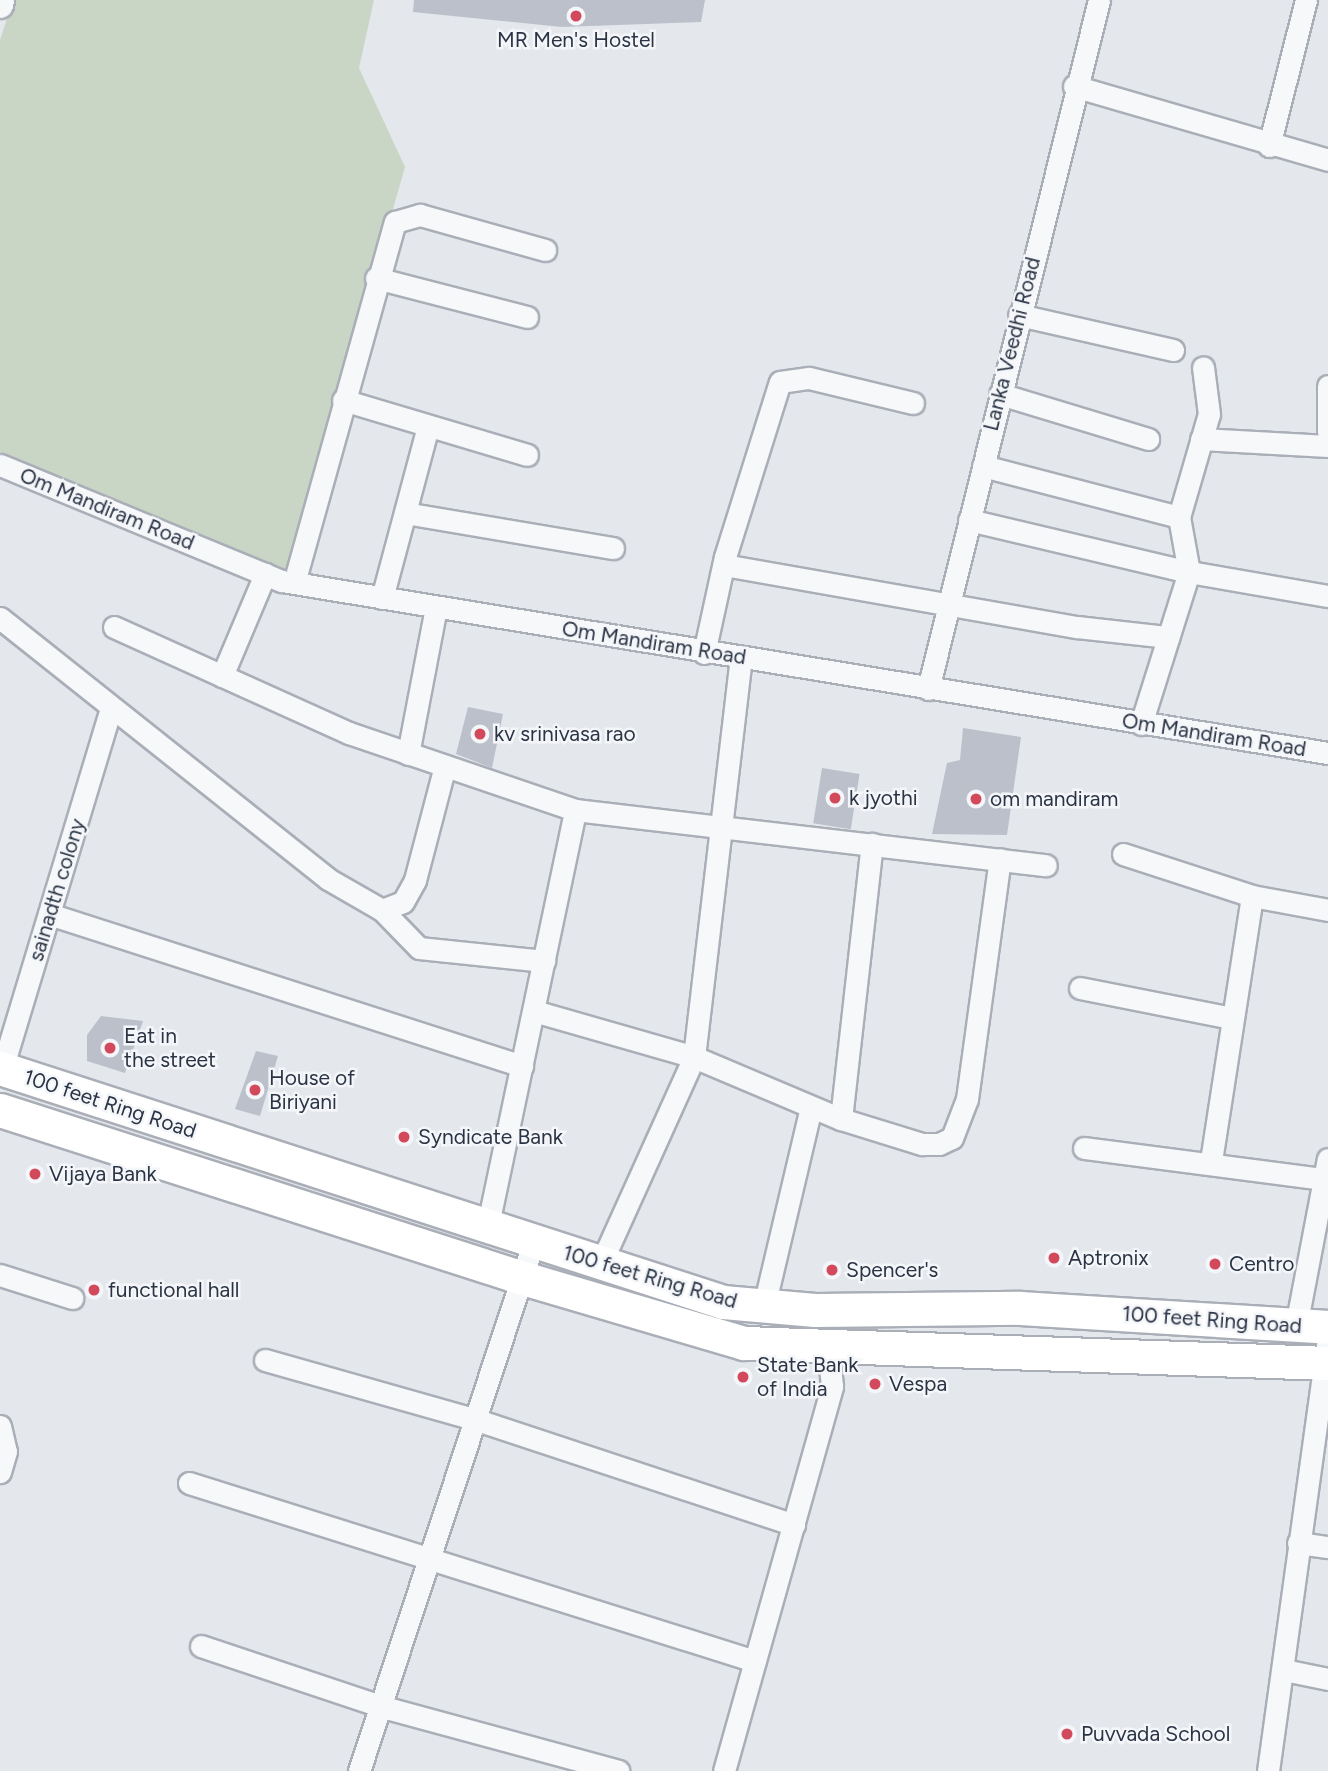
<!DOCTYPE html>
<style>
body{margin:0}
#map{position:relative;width:1328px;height:1771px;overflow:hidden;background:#e4e7ec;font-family:Figtree,sans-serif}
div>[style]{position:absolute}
.green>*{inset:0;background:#c9d6c5}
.building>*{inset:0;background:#bbc0ca;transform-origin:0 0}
.roads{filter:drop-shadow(2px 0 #a9aeb7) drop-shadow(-2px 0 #a9aeb7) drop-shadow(0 2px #a9aeb7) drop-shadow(0 -2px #a9aeb7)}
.minor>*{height:21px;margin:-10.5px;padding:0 10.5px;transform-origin:10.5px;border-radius:10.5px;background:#f7f8fa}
.tertiary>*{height:26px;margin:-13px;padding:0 13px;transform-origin:13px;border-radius:13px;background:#f7f8fa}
.primary>*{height:33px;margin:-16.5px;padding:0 16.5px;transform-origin:16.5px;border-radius:16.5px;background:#fff}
.dots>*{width:19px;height:19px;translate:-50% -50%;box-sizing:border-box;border:4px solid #f4f6f9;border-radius:50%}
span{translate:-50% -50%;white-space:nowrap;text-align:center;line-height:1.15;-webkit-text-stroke:5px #f4f6f9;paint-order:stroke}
.poi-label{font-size:21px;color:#2b3445}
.left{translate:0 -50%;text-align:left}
.street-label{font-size:21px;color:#2b3445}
</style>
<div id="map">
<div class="green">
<i style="clip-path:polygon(13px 0,374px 0,359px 68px,405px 167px,289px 572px,0 452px,0 40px)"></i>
</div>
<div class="building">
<i style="clip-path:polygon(414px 0,705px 0,701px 22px,562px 27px,413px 12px)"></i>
<i style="clip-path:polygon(468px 707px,503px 714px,492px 768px,456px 754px)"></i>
<i style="clip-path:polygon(963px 728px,1021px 737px,1007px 835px,932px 834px,947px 763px,960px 760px)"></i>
<i style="left:822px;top:768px;width:38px;height:56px;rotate:9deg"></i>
<i style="clip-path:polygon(101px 1016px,143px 1021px,125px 1073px,87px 1061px,87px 1035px)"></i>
<i style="clip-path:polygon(256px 1051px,278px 1056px,260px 1116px,235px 1109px)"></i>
</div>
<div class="roads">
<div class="minor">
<i style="left:1074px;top:86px;width:265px;rotate:16.2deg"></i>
<i style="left:1269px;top:146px;width:151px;rotate:-75.8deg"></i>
<i style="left:376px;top:278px;width:156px;rotate:14.5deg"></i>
<i style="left:1019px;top:315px;width:158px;rotate:12.8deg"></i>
<i style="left:1328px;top:386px;width:46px;rotate:90deg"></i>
<i style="left:1000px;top:394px;width:155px;rotate:16.9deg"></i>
<i style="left:343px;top:400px;width:192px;rotate:16.6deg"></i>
<i style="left:1201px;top:439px;width:127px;rotate:3.2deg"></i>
<i style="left:0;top:465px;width:305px;rotate:22.4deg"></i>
<i style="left:282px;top:581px;width:1060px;rotate:9.34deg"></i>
<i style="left:983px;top:466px;width:203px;rotate:14.6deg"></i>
<i style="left:405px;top:513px;width:211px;rotate:9.6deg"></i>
<i style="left:969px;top:520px;width:226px;rotate:13.3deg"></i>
<i style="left:1189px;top:572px;width:56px;rotate:-100.3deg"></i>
<i style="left:1179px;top:517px;width:107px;rotate:-73.8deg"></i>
<i style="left:1209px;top:414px;width:47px;rotate:-97.3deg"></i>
<i style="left:724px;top:565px;width:358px;rotate:10deg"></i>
<i style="left:1077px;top:627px;width:92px;rotate:6.3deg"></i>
<i style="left:294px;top:583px;width:375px;rotate:-74.4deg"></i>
<i style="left:395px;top:222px;width:26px;rotate:-16deg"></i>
<i style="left:420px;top:215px;width:130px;rotate:15.6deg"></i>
<i style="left:382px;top:598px;width:178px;rotate:-75deg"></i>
<i style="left:0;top:618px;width:419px;rotate:38.5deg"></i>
<i style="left:328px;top:879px;width:62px;rotate:29.9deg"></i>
<i style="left:382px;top:910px;width:22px;rotate:-21deg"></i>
<i style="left:403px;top:902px;width:25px;rotate:-61deg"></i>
<i style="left:415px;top:880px;width:118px;rotate:-75.3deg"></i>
<i style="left:114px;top:627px;width:258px;rotate:24.3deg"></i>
<i style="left:349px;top:733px;width:239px;rotate:18.8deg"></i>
<i style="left:575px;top:810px;width:474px;rotate:6.7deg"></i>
<i style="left:704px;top:653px;width:98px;rotate:-77.7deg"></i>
<i style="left:725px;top:557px;width:183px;rotate:-72.6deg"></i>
<i style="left:780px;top:382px;width:29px;rotate:-8deg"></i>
<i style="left:809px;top:378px;width:107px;rotate:13.5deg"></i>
<i style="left:222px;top:676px;width:111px;rotate:-67.1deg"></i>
<i style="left:928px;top:689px;width:710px;rotate:-76.06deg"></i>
<i style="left:1141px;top:724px;width:159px;rotate:-72.5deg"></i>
<i style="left:1189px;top:572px;width:141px;rotate:9.8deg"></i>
<i style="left:408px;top:754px;width:150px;rotate:-79.2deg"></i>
<i style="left:1123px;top:854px;width:136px;rotate:18deg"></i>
<i style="left:1252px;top:896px;width:77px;rotate:10.4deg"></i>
<i style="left:382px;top:910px;width:53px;rotate:45.8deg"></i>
<i style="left:419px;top:948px;width:126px;rotate:5.9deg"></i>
<i style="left:49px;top:914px;width:497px;rotate:17.8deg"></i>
<i style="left:1080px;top:988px;width:155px;rotate:11.2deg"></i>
<i style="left:534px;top:1011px;width:166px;rotate:16deg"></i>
<i style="left:694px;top:1057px;width:160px;rotate:22.9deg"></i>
<i style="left:841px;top:1119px;width:85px;rotate:17.2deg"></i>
<i style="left:922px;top:1144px;width:17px"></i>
<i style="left:939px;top:1144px;width:14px;rotate:-25deg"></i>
<i style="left:952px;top:1138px;width:42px;rotate:-69deg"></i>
<i style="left:967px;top:1099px;width:242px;rotate:-82.2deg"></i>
<i style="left:2px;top:1069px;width:374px;rotate:-73.2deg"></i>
<i style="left:841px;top:1119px;width:277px;rotate:-83.6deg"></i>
<i style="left:1084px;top:1148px;width:241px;rotate:7.4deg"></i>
<i style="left:1211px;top:1161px;width:268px;rotate:-81.2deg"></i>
<i style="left:487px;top:1229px;width:428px;rotate:-78.1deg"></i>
<i style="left:601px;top:1263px;width:226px;rotate:-65.7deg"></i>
<i style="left:694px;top:1057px;width:403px;rotate:-83.3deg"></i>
<i style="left:0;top:1275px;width:76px;rotate:17.7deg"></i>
<i style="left:764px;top:1306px;width:204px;rotate:-76.7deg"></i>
<i style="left:1296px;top:1326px;width:170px;rotate:-79.2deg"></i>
<i style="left:265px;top:1360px;width:220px;rotate:15.8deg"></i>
<i style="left:477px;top:1420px;width:334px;rotate:18.3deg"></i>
<i style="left:0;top:1426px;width:26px;rotate:77deg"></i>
<i style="left:6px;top:1451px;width:22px;rotate:106deg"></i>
<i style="left:189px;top:1483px;width:593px;rotate:17.46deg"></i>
<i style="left:1298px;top:1543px;width:30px;rotate:8deg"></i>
<i style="left:201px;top:1646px;width:192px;rotate:18.5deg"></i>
<i style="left:383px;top:1707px;width:244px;rotate:15.2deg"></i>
<i style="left:1284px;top:1670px;width:45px;rotate:11.6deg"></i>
<i style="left:359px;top:1771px;width:555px;rotate:-71.73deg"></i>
<i style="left:724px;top:1771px;width:400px;rotate:-74.3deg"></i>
<i style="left:832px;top:1386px;width:38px;rotate:-96deg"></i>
<i style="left:1268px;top:1771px;width:438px;rotate:-82.1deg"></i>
</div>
<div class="tertiary">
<i style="left:0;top:5px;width:5px;rotate:-79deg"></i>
</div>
<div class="primary">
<i style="left:0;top:1068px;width:760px;rotate:17.93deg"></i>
<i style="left:723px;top:1302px;width:92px;rotate:5deg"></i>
<i style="left:815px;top:1310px;width:205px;rotate:-0.6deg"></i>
<i style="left:1020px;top:1308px;width:309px;rotate:3.5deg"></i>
<i style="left:0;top:1110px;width:549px;rotate:17.81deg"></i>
<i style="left:523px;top:1278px;width:230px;rotate:16.4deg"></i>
<i style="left:744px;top:1343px;width:584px;rotate:1.96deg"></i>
</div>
</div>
<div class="dots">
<i style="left:576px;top:16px;background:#d1495b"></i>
<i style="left:480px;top:734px;background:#d1495b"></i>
<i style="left:835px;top:798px;background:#d1495b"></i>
<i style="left:976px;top:799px;background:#d1495b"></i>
<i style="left:110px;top:1048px;background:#d1495b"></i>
<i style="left:255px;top:1090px;background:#d1495b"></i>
<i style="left:404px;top:1137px;background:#d1495b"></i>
<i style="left:35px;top:1174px;background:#d1495b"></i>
<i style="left:1054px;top:1258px;background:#d1495b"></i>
<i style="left:1215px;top:1264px;background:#d1495b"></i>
<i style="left:832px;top:1270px;background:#d1495b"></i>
<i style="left:94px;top:1290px;background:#d1495b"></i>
<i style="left:743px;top:1377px;background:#d1495b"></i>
<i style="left:875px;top:1384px;background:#d1495b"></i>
<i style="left:1067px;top:1734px;background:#d1495b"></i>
</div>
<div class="poi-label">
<span style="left:576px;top:40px">MR Men's Hostel</span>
<span class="left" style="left:494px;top:734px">kv srinivasa rao</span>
<span class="left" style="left:849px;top:798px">k jyothi</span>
<span class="left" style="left:990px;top:799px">om mandiram</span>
<span class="left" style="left:124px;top:1048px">Eat in<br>the street</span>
<span class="left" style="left:269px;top:1090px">House of<br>Biriyani</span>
<span class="left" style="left:418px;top:1137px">Syndicate Bank</span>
<span class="left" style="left:49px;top:1174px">Vijaya Bank</span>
<span class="left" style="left:1068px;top:1258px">Aptronix</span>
<span class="left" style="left:1229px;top:1264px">Centro</span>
<span class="left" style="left:846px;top:1270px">Spencer's</span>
<span class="left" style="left:108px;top:1290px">functional hall</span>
<span class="left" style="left:757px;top:1377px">State Bank<br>of India</span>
<span class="left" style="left:889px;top:1384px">Vespa</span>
<span class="left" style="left:1081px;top:1734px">Puvvada School</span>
</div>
<div class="street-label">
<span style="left:1012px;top:344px;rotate:-76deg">Lanka Veedhi Road</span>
<span style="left:107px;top:509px;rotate:22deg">Om Mandiram Road</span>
<span style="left:654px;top:643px;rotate:9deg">Om Mandiram Road</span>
<span style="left:1214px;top:735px;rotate:9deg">Om Mandiram Road</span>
<span style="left:57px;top:890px;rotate:-73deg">sainadth colony</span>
<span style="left:110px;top:1104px;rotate:18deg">100 feet Ring Road</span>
<span style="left:650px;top:1277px;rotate:16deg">100 feet Ring Road</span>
<span style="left:1212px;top:1320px;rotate:4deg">100 feet Ring Road</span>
</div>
</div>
